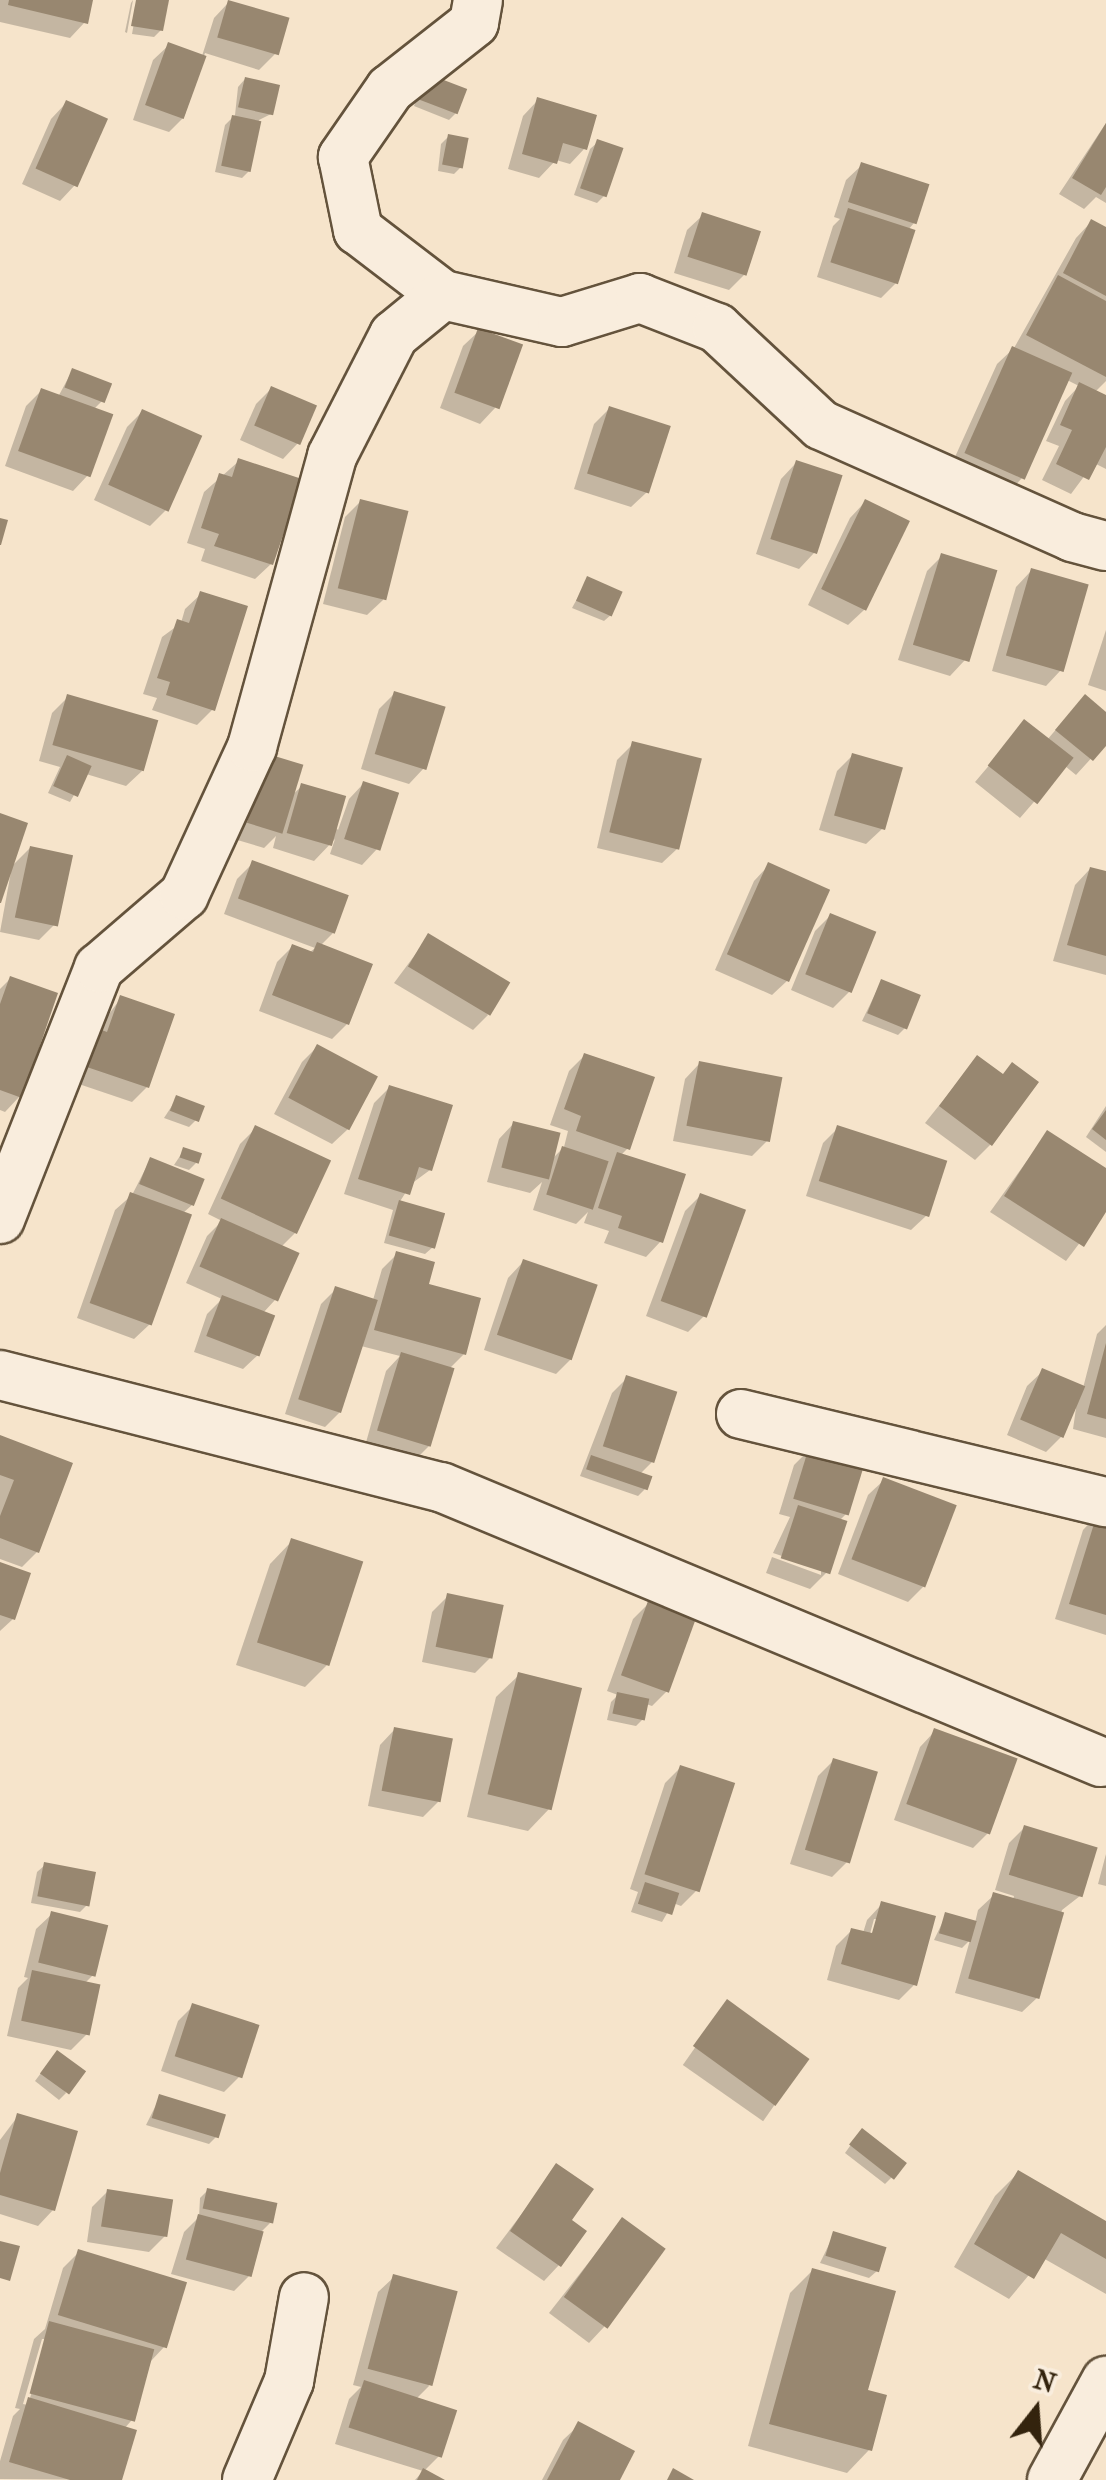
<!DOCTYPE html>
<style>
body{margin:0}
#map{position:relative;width:1106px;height:2480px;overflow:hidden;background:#f6e4cb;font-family:"IM FELL French Canon",serif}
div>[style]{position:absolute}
.shadow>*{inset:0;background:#0003;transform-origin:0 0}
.building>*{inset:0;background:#988770;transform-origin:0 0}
.roads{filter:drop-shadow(2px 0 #64533c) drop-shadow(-2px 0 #64533c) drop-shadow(0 2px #64533c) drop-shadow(0 -2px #64533c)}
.minor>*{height:48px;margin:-24px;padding:0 24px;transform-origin:24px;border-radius:24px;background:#f9eddd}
span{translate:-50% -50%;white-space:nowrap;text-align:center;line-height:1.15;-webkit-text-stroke:10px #f9eddd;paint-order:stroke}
.north{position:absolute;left:986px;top:2360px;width:100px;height:100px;-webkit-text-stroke:8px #f9eddd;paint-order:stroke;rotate:17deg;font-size:28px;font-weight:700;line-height:40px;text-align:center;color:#33230d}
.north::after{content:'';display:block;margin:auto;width:35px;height:45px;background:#33230d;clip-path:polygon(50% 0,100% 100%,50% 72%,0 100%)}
</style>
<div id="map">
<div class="shadow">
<i style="clip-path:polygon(0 0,90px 0,85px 22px,70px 38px,0 22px)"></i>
<i style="clip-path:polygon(133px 0,161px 0,161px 30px,154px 37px,132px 34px,138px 0)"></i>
<i style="clip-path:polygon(133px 0,127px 33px,125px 32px,131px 3px)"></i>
<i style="clip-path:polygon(229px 2px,275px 54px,259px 70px,205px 53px,184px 117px,169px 132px,133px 120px,153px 60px,169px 45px,202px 56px,214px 18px)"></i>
<i style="clip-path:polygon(245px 79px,271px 114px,259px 120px,249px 171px,242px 178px,215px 172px,225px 125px,235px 115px,238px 87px)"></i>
<i style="clip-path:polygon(422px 84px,456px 113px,449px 120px,414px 106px)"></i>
<i style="clip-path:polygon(538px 100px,585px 148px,570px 164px,556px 160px,539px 178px,508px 169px,523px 116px)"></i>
<i style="clip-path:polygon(66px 103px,75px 185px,60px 201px,22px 184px,51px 119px)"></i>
<i style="clip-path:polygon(1106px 123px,1106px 203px,1096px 197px,1084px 209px,1059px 194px)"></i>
<i style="clip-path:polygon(448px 137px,462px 166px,454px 174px,438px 171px,441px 144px)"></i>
<i style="clip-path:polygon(598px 142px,604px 196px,597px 203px,574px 195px,590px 149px)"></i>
<i style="clip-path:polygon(862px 165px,914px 223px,908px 230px,896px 283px,881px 298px,817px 277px,833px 226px,840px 219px,834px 217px,846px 180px)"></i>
<i style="clip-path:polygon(703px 215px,744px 275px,729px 290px,674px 273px,687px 230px)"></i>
<i style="clip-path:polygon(1091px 222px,1106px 230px,1106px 381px,1095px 392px,1106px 398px,1106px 469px,1094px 463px,1071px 494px,1042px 480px,1059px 446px,1046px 441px,1065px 401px,1079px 386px,1067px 380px,1022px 478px,1007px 494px,950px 468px,997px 364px,1014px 348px,1076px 238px)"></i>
<i style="clip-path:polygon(479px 331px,495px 408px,480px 424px,440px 408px,463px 346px)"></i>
<i style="clip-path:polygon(72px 371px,102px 401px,94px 409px,88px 475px,73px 491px,5px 466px,26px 406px,41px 391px,58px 397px)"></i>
<i style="clip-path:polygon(271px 389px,298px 443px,283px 459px,240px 440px,256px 404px)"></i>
<i style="clip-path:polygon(609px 409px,647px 492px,631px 507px,574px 489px,594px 424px)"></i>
<i style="clip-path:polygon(142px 412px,166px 510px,150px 526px,94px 500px,127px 427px)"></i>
<i style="clip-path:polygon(239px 461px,271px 564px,255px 579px,201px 561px,205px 549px,187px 543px,204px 492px)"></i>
<i style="clip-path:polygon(796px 463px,814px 553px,799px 569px,756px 554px,781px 479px)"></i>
<i style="clip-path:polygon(361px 501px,383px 600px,367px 615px,323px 604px,345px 517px)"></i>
<i style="clip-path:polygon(865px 502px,864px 610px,848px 625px,808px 605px,850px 518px)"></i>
<i style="clip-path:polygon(942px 556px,965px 660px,950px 676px,898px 660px,927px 571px)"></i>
<i style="clip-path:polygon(1031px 571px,1061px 670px,1046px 686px,992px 671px,1016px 587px)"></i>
<i style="clip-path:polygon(588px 579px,612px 614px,604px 621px,572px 608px)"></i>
<i style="clip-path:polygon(201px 594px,213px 709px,197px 725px,152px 710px,157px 698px,143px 694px,162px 637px,181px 623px,185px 609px)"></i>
<i style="clip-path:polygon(1106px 630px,1106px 691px,1088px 685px)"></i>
<i style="clip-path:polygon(394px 694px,424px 768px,409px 784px,361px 769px,379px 709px)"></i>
<i style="clip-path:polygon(68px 697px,142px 771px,126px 786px,86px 774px,70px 802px,48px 793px,60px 767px,39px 761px,52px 713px)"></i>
<i style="clip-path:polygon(1070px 713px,1106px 715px,1106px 742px,1076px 775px,1065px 766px,1020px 818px,975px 782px,1025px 723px,1047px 740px)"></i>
<i style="clip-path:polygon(633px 744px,678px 848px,662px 863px,597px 848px,617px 760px)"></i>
<i style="clip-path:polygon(853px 755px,882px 829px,866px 844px,819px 830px,837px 771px)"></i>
<i style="clip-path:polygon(269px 757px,290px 797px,302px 786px,338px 830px,349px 799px,364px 783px,377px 849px,362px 865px,330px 854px,335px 839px,314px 861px,273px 848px,276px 836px,264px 848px,234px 839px)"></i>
<i style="clip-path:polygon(30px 848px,54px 925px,39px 940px,0 932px,12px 866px)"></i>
<i style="clip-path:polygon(253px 863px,333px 933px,320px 946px,347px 1024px,332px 1039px,259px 1011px,277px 962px,293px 946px,309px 953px,315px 948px,224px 914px,237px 879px)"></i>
<i style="clip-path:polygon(769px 865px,788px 980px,772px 995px,715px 970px,754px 881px)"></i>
<i style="clip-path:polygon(1090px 869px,1106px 874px,1106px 975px,1053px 961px,1075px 885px)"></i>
<i style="clip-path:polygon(830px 916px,849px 992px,833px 1008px,791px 990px,815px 931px)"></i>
<i style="clip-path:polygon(429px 936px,488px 1015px,473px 1030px,394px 983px)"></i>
<i style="clip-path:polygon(10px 979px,20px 1096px,5px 1112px,0 1110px,0 989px)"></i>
<i style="clip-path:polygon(881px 982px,905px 1028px,898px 1035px,862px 1021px)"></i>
<i style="clip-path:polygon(121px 998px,147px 1087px,132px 1102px,61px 1078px)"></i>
<i style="clip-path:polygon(317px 1047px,375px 1077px,348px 1129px,332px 1144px,274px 1114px,302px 1062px)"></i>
<i style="clip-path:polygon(584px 1056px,628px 1148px,621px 1155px,661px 1241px,646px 1257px,604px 1243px,609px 1231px,584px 1223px,588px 1212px,576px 1224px,533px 1210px,542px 1182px,530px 1193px,487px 1182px,499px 1139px,514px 1123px,550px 1161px,564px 1147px,568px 1131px,550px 1125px,569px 1071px)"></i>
<i style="clip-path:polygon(977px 1058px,991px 1144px,975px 1160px,925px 1123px)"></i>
<i style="clip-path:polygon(700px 1063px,767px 1141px,752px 1156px,673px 1141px,685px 1079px)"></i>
<i style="clip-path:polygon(389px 1088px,430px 1170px,411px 1184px,399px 1203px,433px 1247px,425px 1254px,384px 1243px,393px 1210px,344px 1194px,374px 1103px)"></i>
<i style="clip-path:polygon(177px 1098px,196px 1120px,189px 1127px,164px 1118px)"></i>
<i style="clip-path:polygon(1106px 1106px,1106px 1152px,1086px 1137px)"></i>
<i style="clip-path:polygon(256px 1128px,296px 1232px,281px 1247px,275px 1300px,263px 1313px,259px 1354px,243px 1369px,194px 1352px,207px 1314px,222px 1299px,186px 1283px,207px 1236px,222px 1221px,208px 1214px,240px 1144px)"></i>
<i style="clip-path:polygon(838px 1128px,927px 1215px,911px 1230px,806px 1196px,823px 1143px)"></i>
<i style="clip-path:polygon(1047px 1133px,1106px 1171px,1106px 1208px,1066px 1261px,990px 1212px)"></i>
<i style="clip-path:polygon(184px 1150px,196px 1163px,189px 1170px,174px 1165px)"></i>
<i style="clip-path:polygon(150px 1160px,192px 1205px,183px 1213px,150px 1324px,134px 1339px,77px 1318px,115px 1210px,132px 1195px)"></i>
<i style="clip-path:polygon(700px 1196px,704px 1316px,688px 1332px,646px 1316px,685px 1211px)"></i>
<i style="clip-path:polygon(397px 1254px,426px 1286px,464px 1354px,449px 1369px,431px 1444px,415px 1460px,365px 1446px,386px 1371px,400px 1356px,361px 1346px,340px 1412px,325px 1427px,285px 1414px,321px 1304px,336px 1289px,373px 1300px,382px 1269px)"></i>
<i style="clip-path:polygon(523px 1262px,571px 1359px,556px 1374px,484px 1350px,508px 1278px)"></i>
<i style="clip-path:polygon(1106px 1325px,1106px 1438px,1073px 1429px,1077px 1401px,1062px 1436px,1046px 1452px,1007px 1435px,1027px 1386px,1043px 1371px,1083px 1388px,1097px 1334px)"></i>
<i style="clip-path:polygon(627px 1378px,652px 1462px,639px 1475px,645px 1489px,638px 1496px,580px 1476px,612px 1393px)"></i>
<i style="clip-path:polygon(0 1438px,70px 1464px,37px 1552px,22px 1567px,0 1559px)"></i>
<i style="clip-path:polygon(809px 1450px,846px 1514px,839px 1521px,826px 1573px,810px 1589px,766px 1573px,772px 1557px,821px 1575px,821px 1569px,773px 1553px,790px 1517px,779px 1514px,794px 1465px)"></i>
<i style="clip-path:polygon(884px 1480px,923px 1587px,908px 1602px,838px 1574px,868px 1495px)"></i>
<i style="clip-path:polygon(1098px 1514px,1106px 1517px,1106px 1635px,1055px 1619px,1083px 1530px)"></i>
<i style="clip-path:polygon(292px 1541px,328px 1664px,305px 1687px,236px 1665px,270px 1564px)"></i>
<i style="clip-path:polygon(0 1565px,13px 1619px,0 1631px)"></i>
<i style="clip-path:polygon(448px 1596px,491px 1657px,475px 1673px,422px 1662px,432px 1612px)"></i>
<i style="clip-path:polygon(648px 1604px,667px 1691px,652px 1706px,646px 1704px,643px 1719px,636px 1726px,607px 1720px,611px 1702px,618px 1695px,607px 1691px,633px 1619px)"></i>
<i style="clip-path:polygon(519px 1675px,550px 1808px,528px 1831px,467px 1817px,496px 1697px)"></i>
<i style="clip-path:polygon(395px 1729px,438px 1802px,423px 1817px,368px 1806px,380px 1745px)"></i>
<i style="clip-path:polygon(935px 1731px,989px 1832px,973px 1848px,894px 1820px,920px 1747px)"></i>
<i style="clip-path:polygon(833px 1761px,847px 1862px,832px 1877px,790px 1864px,818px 1776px)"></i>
<i style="clip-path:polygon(680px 1768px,696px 1891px,681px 1906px,673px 1903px,662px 1922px,631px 1912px,638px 1892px,630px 1889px,665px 1783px)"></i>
<i style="clip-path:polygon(1025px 1827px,1080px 1896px,1062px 1910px,1038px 1997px,1022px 2012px,955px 1993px,970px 1940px,962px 1948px,934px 1940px,946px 1915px,975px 1923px,978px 1910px,994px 1895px,1013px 1900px,1014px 1896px,995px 1890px,1009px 1843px)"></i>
<i style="clip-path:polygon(1106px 1854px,1106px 1886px,1098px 1884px)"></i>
<i style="clip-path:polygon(45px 1865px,87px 1905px,80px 1912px,31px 1903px,37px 1872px)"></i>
<i style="clip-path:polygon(evenodd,882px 1904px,915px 1984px,899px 2000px,827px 1980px,836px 1946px,852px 1930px,863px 1933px,867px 1920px,882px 1904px,874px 1919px,879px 1919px,867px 1945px,874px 1919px)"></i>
<i style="clip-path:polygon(52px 1914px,93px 1975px,84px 1984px,87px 2034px,71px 2050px,7px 2036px,18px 1988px,28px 1978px,24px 1977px,36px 1929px)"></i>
<i style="left:727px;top:2002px;width:98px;height:77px;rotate:35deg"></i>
<i style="clip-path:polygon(193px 2006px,240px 2076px,224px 2092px,161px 2071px,178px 2021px)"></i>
<i style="clip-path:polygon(50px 2061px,66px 2093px,59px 2100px,35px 2081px)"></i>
<i style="clip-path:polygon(160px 2097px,216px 2137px,209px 2144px,146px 2125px)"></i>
<i style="clip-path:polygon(18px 2116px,53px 2210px,38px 2226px,0 2214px,0 2140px)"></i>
<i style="clip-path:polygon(855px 2139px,892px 2177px,885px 2184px,845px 2153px)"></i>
<i style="clip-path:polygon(557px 2167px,569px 2221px,559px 2265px,544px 2281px,496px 2248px)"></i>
<i style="clip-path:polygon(1018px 2173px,1106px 2224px,1106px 2294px,1043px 2258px,1009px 2299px,954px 2267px,995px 2196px)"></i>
<i style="clip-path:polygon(208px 2190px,270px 2223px,261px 2232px,249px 2276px,234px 2291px,171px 2274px,184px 2232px,199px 2217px,200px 2198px)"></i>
<i style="clip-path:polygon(108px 2191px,165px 2236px,149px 2252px,87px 2242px,92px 2207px)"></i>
<i style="clip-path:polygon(622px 2220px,604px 2327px,589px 2343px,549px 2313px)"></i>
<i style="clip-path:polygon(834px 2234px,877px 2271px,869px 2278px,820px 2263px)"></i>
<i style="clip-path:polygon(evenodd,79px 2252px,165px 2346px,150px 2362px,131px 2421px,124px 2429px,119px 2480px,0 2479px,0 2461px,13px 2416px,20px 2409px,15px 2408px,34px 2339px,45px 2329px,63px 2268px,79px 2252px,42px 2339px,47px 2339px,28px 2405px,23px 2404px,42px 2339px)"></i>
<i style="clip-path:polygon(813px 2270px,869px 2450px,847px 2473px,748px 2446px,790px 2293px)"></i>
<i style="clip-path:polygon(394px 2277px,429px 2386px,416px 2399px,439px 2456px,424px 2471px,440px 2480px,415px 2480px,423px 2471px,335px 2444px,349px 2399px,361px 2387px,353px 2385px,378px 2292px)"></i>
<i style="clip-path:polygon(579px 2425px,617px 2480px,542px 2480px,563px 2440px)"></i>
</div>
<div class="building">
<i style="clip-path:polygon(9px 0,93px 0,88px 24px,8px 5px)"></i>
<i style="clip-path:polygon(136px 0,169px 0,163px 31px,131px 26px)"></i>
<i style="left:228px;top:0;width:64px;height:39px;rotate:16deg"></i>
<i style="left:168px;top:42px;width:41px;height:67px;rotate:20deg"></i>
<i style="left:428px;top:74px;width:42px;height:27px;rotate:21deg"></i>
<i style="left:245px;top:77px;width:36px;height:31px;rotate:13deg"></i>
<i style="clip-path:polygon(537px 97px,597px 115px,587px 150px,563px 143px,557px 164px,522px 154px)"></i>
<i style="left:66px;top:100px;width:46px;height:75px;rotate:24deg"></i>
<i style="left:232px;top:115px;width:30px;height:52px;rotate:12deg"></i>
<i style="clip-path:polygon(1106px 123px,1106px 187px,1101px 195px,1072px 178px)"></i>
<i style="left:448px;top:134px;width:21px;height:31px;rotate:11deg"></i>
<i style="left:597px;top:139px;width:28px;height:52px;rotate:19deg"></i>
<i style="left:861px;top:162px;width:72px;height:42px;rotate:18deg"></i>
<i style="left:848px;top:208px;width:71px;height:57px;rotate:18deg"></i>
<i style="left:702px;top:212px;width:62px;height:47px;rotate:18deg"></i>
<i style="clip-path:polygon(1091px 219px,1106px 227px,1106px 296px,1063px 273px)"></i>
<i style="clip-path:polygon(1058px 275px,1106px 301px,1106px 377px,1026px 335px)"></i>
<i style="left:478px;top:328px;width:48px;height:69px;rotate:20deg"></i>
<i style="left:1012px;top:346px;width:66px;height:117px;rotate:24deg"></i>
<i style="left:72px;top:368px;width:43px;height:21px;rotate:21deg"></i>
<i style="clip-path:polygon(1079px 382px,1106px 395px,1106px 447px,1089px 480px,1056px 464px,1072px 430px,1060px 425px)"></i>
<i style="left:271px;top:386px;width:50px;height:43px;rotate:23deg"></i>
<i style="left:41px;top:388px;width:77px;height:67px;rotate:20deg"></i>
<i style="left:609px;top:406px;width:65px;height:71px;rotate:18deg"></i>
<i style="left:142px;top:409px;width:66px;height:83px;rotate:24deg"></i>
<i style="clip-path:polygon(238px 458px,302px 479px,273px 565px,214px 546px,219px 534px,201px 528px,219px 473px,232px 477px)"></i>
<i style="left:796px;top:460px;width:49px;height:83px;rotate:18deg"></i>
<i style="left:360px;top:499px;width:50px;height:92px;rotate:14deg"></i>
<i style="left:865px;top:499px;width:50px;height:100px;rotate:26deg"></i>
<i style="clip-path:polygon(0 518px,8px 520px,1px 545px,0 545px)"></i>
<i style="left:941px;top:553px;width:59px;height:96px;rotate:17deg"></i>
<i style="left:1031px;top:568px;width:60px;height:91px;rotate:16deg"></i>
<i style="left:587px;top:576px;width:39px;height:27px;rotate:24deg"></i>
<i style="clip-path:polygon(200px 591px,248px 606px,215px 711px,166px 695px,170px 682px,157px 678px,177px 619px,189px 623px)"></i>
<i style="left:394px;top:691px;width:54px;height:66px;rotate:17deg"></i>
<i style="left:67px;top:694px;width:95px;height:53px;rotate:16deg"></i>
<i style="clip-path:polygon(1085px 694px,1106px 712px,1106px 746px,1093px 761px,1055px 730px)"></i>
<i style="left:1024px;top:719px;width:63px;height:59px;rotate:38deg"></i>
<i style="left:632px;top:741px;width:72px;height:94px;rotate:14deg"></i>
<i style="left:852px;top:753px;width:53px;height:65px;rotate:16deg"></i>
<i style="left:268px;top:754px;width:37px;height:72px;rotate:17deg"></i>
<i style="left:67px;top:755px;width:27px;height:34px;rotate:24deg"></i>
<i style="left:363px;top:781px;width:38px;height:61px;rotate:18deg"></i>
<i style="left:301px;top:783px;width:47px;height:52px;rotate:16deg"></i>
<i style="clip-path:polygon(0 813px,28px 823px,1px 903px,0 903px)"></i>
<i style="left:30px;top:846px;width:44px;height:73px;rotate:12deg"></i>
<i style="left:252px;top:860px;width:103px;height:41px;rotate:20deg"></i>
<i style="left:768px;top:862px;width:68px;height:101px;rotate:24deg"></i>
<i style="clip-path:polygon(1090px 867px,1106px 871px,1106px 956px,1067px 945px)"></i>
<i style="left:830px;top:913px;width:50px;height:66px;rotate:22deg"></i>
<i style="left:428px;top:933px;width:96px;height:39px;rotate:31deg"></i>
<i style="clip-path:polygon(317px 942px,373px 964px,349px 1025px,272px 995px,292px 944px,313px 952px)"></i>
<i style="clip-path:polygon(10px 976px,58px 993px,22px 1098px,0 1090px,0 1004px)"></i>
<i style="left:881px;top:979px;width:43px;height:37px;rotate:22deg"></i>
<i style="clip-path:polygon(120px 995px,175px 1014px,149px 1088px,75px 1063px,88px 1025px,107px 1032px)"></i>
<i style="left:317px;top:1044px;width:69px;height:61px;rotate:28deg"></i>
<i style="clip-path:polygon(584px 1053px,655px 1077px,630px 1150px,576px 1131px,581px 1116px,564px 1109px)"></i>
<i style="clip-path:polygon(977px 1055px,1003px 1074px,1012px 1062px,1039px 1082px,992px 1146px,939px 1106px)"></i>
<i style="left:699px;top:1061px;width:85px;height:66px;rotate:11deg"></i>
<i style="clip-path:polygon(389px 1085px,453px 1105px,432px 1171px,419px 1167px,410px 1195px,358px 1179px)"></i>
<i style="left:176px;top:1095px;width:31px;height:17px;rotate:21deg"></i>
<i style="clip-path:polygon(1106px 1110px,1106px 1140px,1092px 1129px)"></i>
<i style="left:513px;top:1121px;width:49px;height:48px;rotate:14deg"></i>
<i style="left:255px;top:1125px;width:84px;height:81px;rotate:25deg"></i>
<i style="left:837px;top:1125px;width:116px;height:59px;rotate:18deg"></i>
<i style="clip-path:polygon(1047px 1130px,1106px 1168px,1106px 1212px,1084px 1247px,1004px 1196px)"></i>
<i style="left:562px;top:1146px;width:49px;height:51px;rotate:18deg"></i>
<i style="left:183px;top:1147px;width:20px;height:11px;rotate:18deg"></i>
<i style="clip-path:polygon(617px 1152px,686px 1174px,663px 1243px,618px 1228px,622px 1216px,598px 1208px)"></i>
<i style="left:150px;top:1157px;width:59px;height:29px;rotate:22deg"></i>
<i style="left:130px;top:1192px;width:66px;height:118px;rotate:20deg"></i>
<i style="left:700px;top:1193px;width:49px;height:115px;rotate:20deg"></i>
<i style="left:399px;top:1200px;width:48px;height:37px;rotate:16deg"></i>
<i style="left:221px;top:1218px;width:86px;height:53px;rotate:24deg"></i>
<i style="clip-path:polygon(396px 1251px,435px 1262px,429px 1284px,481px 1298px,466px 1355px,374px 1330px)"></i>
<i style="left:523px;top:1259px;width:79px;height:80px;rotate:19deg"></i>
<i style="left:335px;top:1286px;width:45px;height:119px;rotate:18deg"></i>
<i style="left:222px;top:1295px;width:57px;height:44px;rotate:21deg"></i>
<i style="clip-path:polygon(1106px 1343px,1106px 1419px,1087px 1414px)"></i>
<i style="left:401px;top:1352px;width:56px;height:82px;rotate:17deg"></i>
<i style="left:1042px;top:1368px;width:47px;height:56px;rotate:23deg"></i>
<i style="left:626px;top:1375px;width:54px;height:75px;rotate:18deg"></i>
<i style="clip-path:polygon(0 1435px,73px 1463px,39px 1553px,0 1538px,0 1516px,14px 1480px,0 1475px)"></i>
<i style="left:809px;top:1447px;width:58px;height:54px;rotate:17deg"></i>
<i style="left:591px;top:1455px;width:65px;height:15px;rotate:19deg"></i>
<i style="left:883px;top:1477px;width:79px;height:88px;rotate:21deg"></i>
<i style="left:798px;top:1505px;width:52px;height:56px;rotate:18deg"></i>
<i style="clip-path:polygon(1098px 1511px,1106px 1514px,1106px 1615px,1069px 1604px)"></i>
<i style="left:291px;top:1538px;width:76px;height:110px;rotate:18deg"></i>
<i style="clip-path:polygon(0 1562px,31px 1573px,15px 1620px,0 1615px)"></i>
<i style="left:447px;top:1593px;width:58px;height:55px;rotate:12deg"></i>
<i style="left:648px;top:1601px;width:51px;height:79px;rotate:20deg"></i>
<i style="left:518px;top:1672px;width:66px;height:126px;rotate:14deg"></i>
<i style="left:617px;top:1692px;width:33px;height:22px;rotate:12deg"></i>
<i style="left:394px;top:1727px;width:60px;height:65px;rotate:11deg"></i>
<i style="left:934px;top:1728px;width:89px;height:81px;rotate:20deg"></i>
<i style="left:833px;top:1758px;width:47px;height:96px;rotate:17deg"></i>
<i style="left:680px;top:1765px;width:58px;height:115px;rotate:18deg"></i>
<i style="left:1024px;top:1825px;width:77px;height:52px;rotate:17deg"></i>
<i style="left:44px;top:1862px;width:53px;height:35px;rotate:11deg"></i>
<i style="left:645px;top:1882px;width:36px;height:23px;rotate:18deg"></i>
<i style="left:993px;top:1892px;width:74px;height:90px;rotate:16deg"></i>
<i style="clip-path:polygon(881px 1901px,936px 1916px,917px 1986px,841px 1964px,851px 1928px,872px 1933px)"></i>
<i style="left:51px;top:1911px;width:59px;height:53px;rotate:14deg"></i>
<i style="left:945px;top:1912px;width:33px;height:22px;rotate:16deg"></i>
<i style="left:32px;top:1970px;width:70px;height:52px;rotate:12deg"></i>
<i style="left:727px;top:1999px;width:102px;height:58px;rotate:36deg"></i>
<i style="left:192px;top:2003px;width:71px;height:56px;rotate:18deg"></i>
<i style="left:57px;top:2050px;width:36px;height:29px;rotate:36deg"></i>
<i style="left:159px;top:2094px;width:70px;height:25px;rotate:17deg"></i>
<i style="clip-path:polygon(17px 2113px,78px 2131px,55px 2211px,0 2195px,0 2173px)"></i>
<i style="left:862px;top:2128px;width:57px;height:21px;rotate:38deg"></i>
<i style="clip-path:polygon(556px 2163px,594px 2189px,572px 2220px,587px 2231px,561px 2267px,510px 2231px)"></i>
<i style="clip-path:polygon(1018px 2170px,1106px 2221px,1106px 2259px,1061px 2233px,1034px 2279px,974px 2244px)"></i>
<i style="left:207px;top:2188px;width:72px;height:21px;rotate:12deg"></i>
<i style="left:107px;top:2189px;width:67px;height:38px;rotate:9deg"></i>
<i style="left:198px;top:2214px;width:68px;height:47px;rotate:15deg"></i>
<i style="left:622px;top:2217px;width:54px;height:99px;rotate:36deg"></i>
<i style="left:833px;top:2231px;width:56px;height:26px;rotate:17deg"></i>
<i style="clip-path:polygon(0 2241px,20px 2246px,10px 2281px,0 2278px)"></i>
<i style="left:78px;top:2249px;width:114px;height:69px;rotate:17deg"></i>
<i style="clip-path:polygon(812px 2268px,896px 2291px,868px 2390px,887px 2395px,872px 2451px,769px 2424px)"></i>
<i style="left:393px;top:2274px;width:67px;height:98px;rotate:15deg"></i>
<i style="left:49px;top:2321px;width:109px;height:75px;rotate:15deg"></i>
<i style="left:364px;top:2380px;width:98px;height:50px;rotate:18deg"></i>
<i style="clip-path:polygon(28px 2397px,137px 2430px,122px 2480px,70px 2480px,9px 2462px)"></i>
<i style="clip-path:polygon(578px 2421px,635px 2451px,620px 2480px,547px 2480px)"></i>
<i style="clip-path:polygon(423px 2468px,445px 2480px,417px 2480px)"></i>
<i style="clip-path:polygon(673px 2468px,694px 2480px,667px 2480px)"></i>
</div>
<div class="roads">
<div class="minor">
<i style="left:478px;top:0;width:23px;rotate:100deg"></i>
<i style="left:474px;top:23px;width:107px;rotate:141.8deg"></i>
<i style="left:390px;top:89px;width:83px;rotate:124.7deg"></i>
<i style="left:343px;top:157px;width:75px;rotate:78.4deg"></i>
<i style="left:358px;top:230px;width:107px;rotate:37.4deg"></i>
<i style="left:443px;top:295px;width:122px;rotate:12.8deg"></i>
<i style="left:562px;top:322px;width:82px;rotate:-17.1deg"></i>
<i style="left:640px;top:298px;width:83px;rotate:21.3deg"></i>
<i style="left:717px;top:328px;width:142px;rotate:43deg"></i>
<i style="left:821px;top:425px;width:275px;rotate:24deg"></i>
<i style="left:1072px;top:537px;width:35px;rotate:15deg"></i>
<i style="left:0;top:1219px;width:270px;rotate:-68.5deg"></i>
<i style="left:99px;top:968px;width:112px;rotate:-40.7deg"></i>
<i style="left:184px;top:895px;width:163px;rotate:-65.3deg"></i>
<i style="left:252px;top:747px;width:302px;rotate:-74.6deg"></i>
<i style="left:332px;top:456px;width:136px;rotate:-62.9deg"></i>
<i style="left:394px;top:335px;width:63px;rotate:-39.2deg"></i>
<i style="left:0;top:1375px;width:455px;rotate:14.3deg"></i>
<i style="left:441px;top:1487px;width:715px;rotate:22.62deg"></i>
<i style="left:741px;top:1414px;width:375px;rotate:13.6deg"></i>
<i style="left:247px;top:2480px;width:108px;rotate:-67deg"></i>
<i style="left:289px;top:2381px;width:85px;rotate:-79.9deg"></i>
<i style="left:1052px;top:2480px;width:113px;rotate:-61.4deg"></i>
</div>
</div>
<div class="north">N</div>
</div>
